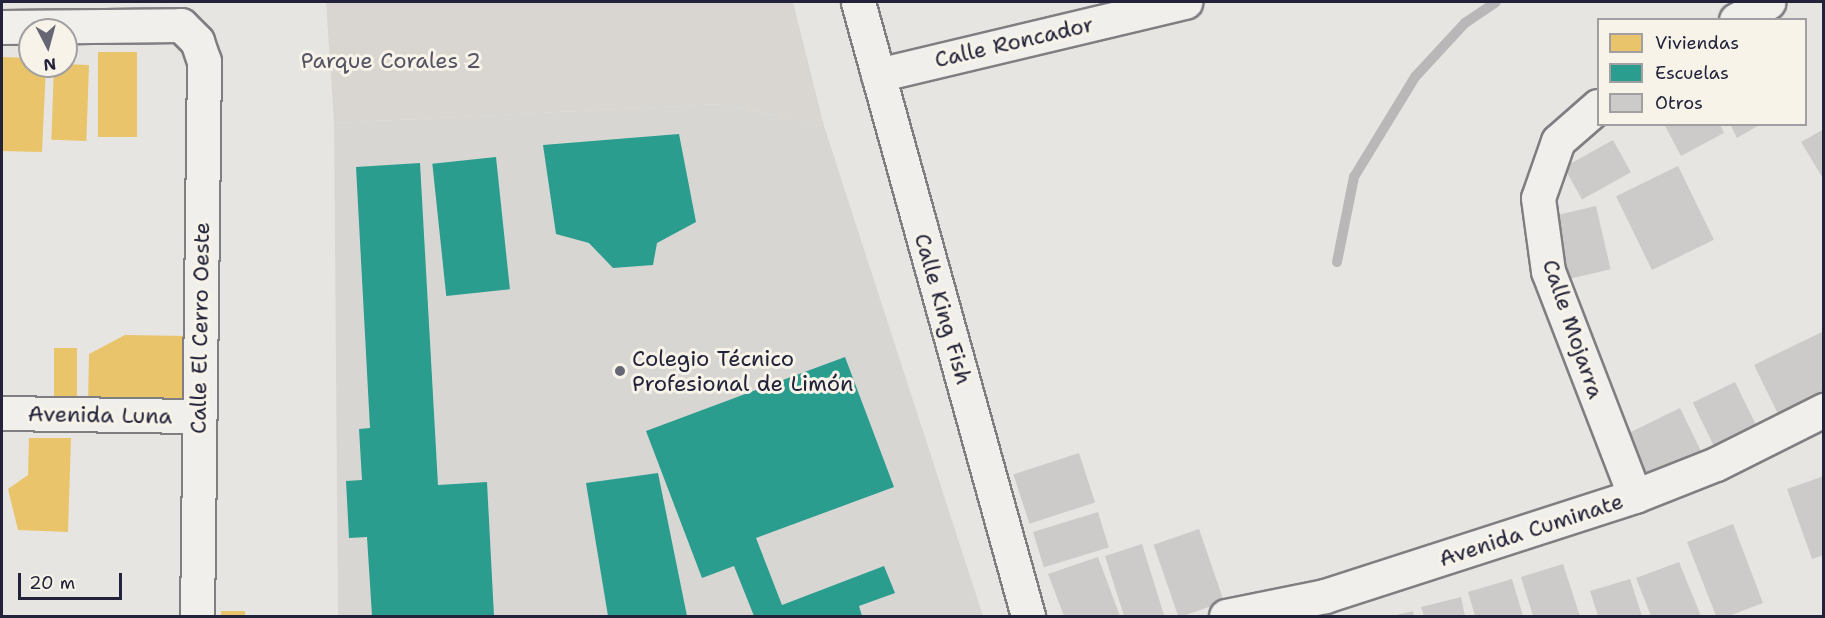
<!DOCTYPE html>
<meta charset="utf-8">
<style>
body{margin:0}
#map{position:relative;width:1825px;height:618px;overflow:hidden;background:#e7e5e1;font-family:"Shantell Sans",sans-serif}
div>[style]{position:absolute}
.built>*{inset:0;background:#d8d6d3}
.green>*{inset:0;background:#d9d6d2}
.homes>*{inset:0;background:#e9c46a;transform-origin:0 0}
.schools>*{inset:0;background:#2a9d8f;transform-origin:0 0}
.stream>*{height:10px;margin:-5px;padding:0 5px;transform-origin:5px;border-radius:5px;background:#bab7b8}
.building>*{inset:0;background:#cdcbc9;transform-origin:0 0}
.roads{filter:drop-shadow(2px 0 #7f7e81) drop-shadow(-2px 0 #7f7e81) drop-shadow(0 2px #7f7e81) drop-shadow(0 -2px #7f7e81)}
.minor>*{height:33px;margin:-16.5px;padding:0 16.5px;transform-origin:16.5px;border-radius:16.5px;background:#f0efeb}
.dots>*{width:16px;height:16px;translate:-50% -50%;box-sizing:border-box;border:3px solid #f7f3e8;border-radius:50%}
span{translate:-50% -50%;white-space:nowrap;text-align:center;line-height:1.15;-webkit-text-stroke:6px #f7f3e8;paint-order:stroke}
.street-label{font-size:22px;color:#22223b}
.park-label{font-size:22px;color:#555465}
.poi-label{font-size:22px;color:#22223b}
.left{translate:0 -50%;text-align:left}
.frame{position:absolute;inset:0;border:3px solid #22223b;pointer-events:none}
.legend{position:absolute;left:1597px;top:18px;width:210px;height:108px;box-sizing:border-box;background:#f7f3e8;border:2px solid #a29fa3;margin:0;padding:8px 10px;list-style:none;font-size:18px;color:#22223b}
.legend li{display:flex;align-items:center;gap:12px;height:30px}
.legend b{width:30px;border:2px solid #a29fa3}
.north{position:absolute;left:18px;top:18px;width:60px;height:60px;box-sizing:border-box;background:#f7f3e8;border:2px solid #a29fa3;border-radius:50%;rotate:174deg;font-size:16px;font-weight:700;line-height:24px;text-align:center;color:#22223b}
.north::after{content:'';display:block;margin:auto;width:21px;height:27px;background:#676675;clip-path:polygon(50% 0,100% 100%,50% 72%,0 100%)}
.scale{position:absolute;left:18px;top:573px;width:104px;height:27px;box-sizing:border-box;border:3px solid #22223b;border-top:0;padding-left:8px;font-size:18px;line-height:21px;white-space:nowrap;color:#22223b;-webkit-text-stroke:4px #f7f3e8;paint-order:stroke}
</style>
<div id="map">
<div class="built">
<i style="clip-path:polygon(722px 104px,824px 126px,983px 616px,338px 616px,334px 123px)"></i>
</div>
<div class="green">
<i style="clip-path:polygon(326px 2px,793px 2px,824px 126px,722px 104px,334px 123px)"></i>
</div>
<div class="homes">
<i style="left:98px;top:52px;width:39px;height:85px"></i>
<i style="clip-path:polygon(2px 57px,30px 58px,30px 66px,46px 66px,42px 152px,2px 151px)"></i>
<i style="left:89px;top:65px;width:76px;height:35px;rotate:92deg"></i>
<i style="clip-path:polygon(125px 335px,187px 336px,185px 406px,88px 405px,89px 354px)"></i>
<i style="left:54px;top:348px;width:23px;height:48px"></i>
<i style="clip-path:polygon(29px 438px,71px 438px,68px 532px,18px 530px,8px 489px,28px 475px)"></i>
<i style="left:221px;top:611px;width:24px;height:5px"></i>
</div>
<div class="schools">
<i style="clip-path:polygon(679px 134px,696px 222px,657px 243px,653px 265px,613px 268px,589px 243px,556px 234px,543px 145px)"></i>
<i style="left:496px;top:157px;width:133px;height:64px;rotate:84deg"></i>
<i style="clip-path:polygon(420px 163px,438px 485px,487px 482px,494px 616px,372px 616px,367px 537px,349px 538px,346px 481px,362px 480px,359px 429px,370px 428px,356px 167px)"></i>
<i style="clip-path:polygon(845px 357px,894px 487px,756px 538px,782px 605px,884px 566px,895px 593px,859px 606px,862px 616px,754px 616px,734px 566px,702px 578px,646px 431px)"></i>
<i style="clip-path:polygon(658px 473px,687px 616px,608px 616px,586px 483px)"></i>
</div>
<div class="stream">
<i style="left:1337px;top:262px;width:87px;rotate:-78.7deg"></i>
<i style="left:1354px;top:177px;width:117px;rotate:-58.6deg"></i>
<i style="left:1415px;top:77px;width:74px;rotate:-47.2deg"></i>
<i style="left:1465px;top:23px;width:37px;rotate:-34deg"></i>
</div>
<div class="building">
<i style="clip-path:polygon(1664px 124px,1720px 124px,1724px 133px,1681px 156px)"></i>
<i style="clip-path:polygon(1730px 124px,1761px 124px,1737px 138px)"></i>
<i style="clip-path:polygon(1824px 129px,1824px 180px,1801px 142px)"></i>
<i style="left:1613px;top:140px;width:37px;height:56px;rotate:61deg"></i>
<i style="left:1678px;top:166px;width:82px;height:69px;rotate:64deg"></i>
<i style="left:1596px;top:206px;width:65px;height:53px;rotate:77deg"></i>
<i style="clip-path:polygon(1824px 331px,1824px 401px,1782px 422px,1754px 365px)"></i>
<i style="left:1735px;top:382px;width:61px;height:47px;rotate:64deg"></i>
<i style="left:1680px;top:408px;width:58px;height:61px;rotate:64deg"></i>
<i style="left:1079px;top:453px;width:52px;height:69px;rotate:72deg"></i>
<i style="clip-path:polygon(1824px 476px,1824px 555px,1812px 559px,1787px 489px)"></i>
<i style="left:1098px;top:512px;width:37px;height:68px;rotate:73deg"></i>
<i style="clip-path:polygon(1733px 524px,1763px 603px,1729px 616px,1716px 616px,1687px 542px)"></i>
<i style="left:1199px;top:529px;width:77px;height:48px;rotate:71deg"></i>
<i style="clip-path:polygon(1142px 544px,1164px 615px,1124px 616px,1105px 556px)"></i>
<i style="clip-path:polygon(1098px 557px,1120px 616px,1064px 616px,1048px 574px)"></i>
<i style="clip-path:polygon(1679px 562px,1701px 616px,1651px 616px,1636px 578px)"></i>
<i style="clip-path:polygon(1563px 564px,1580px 616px,1533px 616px,1521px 577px)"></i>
<i style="clip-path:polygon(1512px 579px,1523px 616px,1475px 616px,1468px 592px)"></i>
<i style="clip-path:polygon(1630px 579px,1642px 616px,1598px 616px,1590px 591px)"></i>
<i style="clip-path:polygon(1461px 597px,1465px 616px,1424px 616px,1421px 607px)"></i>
<i style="clip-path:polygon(1413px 611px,1414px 616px,1392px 616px)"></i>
</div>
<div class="roads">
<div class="minor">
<i style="left:858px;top:2px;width:637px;rotate:74.52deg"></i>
<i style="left:1736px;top:20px;width:37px;rotate:-29deg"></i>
<i style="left:2px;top:27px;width:179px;rotate:-0.6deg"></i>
<i style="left:181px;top:25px;width:23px;rotate:45deg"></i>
<i style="left:197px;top:41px;width:21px;rotate:71deg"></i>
<i style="left:204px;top:61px;width:555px;rotate:90.72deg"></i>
<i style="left:878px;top:75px;width:316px;rotate:-13.4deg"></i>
<i style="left:1598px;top:106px;width:53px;rotate:138.8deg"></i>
<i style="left:1558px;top:141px;width:60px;rotate:109.3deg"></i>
<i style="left:1538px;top:198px;width:74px;rotate:82.2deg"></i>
<i style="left:1548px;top:271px;width:241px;rotate:68.9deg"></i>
<i style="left:2px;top:413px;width:197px;rotate:0.9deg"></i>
<i style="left:1226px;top:616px;width:101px;rotate:-11.4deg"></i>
<i style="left:1325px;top:596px;width:326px;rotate:-17.9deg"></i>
<i style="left:1635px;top:496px;width:87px;rotate:-21.6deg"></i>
<i style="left:1716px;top:464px;width:121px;rotate:-26.6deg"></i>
</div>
</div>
<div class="dots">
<i style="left:620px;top:371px;background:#676675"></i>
</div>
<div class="street-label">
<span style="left:1014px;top:42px;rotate:-13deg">Calle Roncador</span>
<span style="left:943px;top:309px;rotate:74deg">Calle King Fish</span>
<span style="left:200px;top:328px;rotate:-89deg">Calle El Cerro Oeste</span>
<span style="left:1573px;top:329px;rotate:71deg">Calle Mojarra</span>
<span style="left:100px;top:415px;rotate:1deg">Avenida Luna</span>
<span style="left:1531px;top:530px;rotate:-18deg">Avenida Cuminate</span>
</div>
<div class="park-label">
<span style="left:391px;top:61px">Parque Corales 2</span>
</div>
<div class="poi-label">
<span class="left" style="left:632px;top:371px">Colegio Técnico<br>Profesional de Limón</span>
</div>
<div class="frame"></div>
<ul class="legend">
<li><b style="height:16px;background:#e9c46a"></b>Viviendas</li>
<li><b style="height:16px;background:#2a9d8f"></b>Escuelas</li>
<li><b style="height:16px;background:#cdcbc9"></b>Otros</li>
</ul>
<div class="north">N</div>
<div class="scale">20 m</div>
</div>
